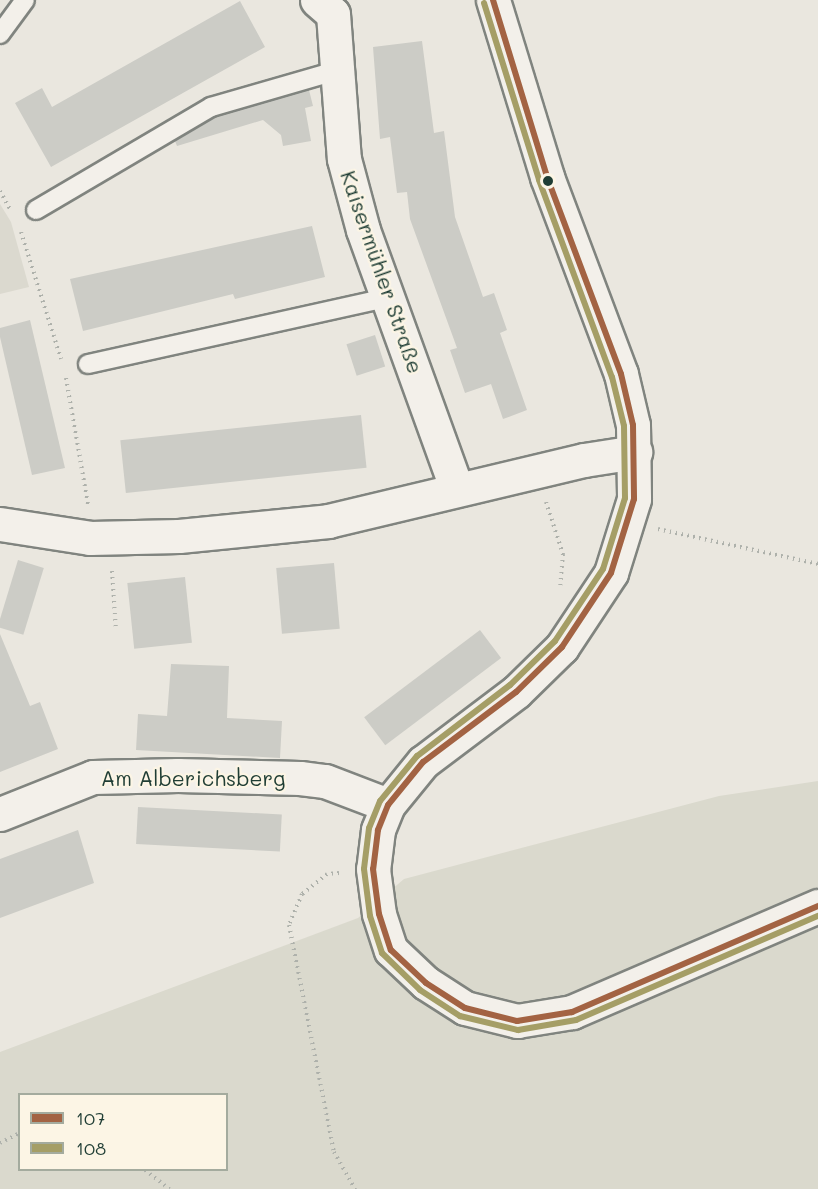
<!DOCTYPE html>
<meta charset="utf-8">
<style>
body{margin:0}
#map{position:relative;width:818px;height:1189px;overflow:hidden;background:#eae7df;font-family:Mali,sans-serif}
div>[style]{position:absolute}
.built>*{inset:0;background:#dbd9cf}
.green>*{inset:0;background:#dad9cd}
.building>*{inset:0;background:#ccccc6;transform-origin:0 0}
.path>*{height:4px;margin-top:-2px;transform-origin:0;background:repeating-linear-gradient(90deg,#aeb1ab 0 1.5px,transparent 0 6px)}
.roads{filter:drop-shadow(2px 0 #80847f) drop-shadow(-2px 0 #80847f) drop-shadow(0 2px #80847f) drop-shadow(0 -2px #80847f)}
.service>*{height:18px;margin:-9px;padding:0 9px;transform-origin:9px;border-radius:9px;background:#f3f0ea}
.minor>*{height:33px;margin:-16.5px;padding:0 16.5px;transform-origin:16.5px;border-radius:16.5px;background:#f3f0ea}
.tertiary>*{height:33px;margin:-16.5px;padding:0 16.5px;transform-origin:16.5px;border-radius:16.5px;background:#f3f0ea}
.bus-1>*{height:6px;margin:-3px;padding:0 3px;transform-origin:3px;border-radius:3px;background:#a36343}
.bus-2>*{height:6px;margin:-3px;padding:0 3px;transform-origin:3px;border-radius:3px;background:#a59e66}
.dots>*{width:16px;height:16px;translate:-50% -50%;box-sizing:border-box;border:3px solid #fcf5e5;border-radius:50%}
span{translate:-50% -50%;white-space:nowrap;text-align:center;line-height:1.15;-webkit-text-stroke:4.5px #fcf5e5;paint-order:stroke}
.street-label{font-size:21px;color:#1f3d34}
.legend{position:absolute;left:18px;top:1093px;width:210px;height:78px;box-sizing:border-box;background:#fcf5e5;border:2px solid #a4ab9e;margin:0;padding:8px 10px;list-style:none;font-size:18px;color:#1f3d34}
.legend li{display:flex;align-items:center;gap:12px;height:30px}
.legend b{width:30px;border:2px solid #a4ab9e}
</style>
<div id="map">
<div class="built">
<i style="clip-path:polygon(0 204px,11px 222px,29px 287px,0 294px)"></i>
</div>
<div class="green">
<i style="clip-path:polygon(evenodd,818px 781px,818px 1189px,0 1189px,0 1052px,358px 918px,404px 879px,719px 796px,818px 781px,20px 1094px,226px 1094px,226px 1170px,20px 1170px,20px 1094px)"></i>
</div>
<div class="building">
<i style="clip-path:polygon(240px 1px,265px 47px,51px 167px,15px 103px,42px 88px,52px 107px)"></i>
<i style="clip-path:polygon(422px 41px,434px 133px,444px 131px,455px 217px,483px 297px,494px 293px,507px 330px,500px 333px,527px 410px,503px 419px,491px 384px,465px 393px,450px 350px,457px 348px,410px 219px,407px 192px,397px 193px,390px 137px,380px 139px,373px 47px)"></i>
<i style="clip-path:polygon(309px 90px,313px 106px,305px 108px,311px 141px,283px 146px,281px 135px,263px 120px,177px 146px,175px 141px,215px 117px)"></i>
<i style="clip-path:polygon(312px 226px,325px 277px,235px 299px,233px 294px,83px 331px,70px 279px)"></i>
<i style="clip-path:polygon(30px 320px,65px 468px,32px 475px,0 337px,0 328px)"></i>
<i style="left:375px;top:335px;width:33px;height:30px;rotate:72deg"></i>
<i style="left:361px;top:415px;width:53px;height:242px;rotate:84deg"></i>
<i style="left:18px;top:560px;width:27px;height:70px;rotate:17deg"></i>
<i style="left:334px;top:563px;width:66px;height:58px;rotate:85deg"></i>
<i style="left:185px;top:577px;width:66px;height:58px;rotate:84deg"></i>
<i style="left:480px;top:630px;width:35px;height:145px;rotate:53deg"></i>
<i style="clip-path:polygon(0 634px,30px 706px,40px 702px,58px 749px,0 772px)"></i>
<i style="clip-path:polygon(171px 664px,229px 666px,227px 718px,282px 721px,280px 758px,136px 750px,138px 714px,167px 716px)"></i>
<i style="left:138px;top:807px;width:144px;height:37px;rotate:3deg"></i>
<i style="clip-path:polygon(78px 830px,94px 883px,0 918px,0 859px)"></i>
</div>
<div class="path">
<i style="left:0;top:191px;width:21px;rotate:61deg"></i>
<i style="left:21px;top:232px;width:133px;rotate:72.5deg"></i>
<i style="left:66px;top:378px;width:128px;rotate:80.1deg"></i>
<i style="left:546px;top:502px;width:55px;rotate:71.9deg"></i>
<i style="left:563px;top:554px;width:33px;rotate:95deg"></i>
<i style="left:658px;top:529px;width:164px;rotate:12.3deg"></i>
<i style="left:112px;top:571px;width:59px;rotate:86.1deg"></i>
<i style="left:339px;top:873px;width:12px;rotate:175deg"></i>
<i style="left:327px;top:874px;width:32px;rotate:141deg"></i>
<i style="left:302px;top:894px;width:34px;rotate:113deg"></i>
<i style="left:289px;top:925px;width:231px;rotate:78.8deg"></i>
<i style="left:334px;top:1152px;width:43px;rotate:60.4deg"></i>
<i style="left:0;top:1143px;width:22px;rotate:-27deg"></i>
<i style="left:145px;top:1170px;width:31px;rotate:38deg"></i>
</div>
<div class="roads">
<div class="service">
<i style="left:0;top:34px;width:42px;rotate:-53.7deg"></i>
<i style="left:36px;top:210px;width:203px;rotate:-30.5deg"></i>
<i style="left:211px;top:107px;width:130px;rotate:-16.1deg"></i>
<i style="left:88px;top:364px;width:309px;rotate:-12.5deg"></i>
</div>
<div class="minor">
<i style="left:317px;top:0;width:21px;rotate:41deg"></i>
<i style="left:333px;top:14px;width:145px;rotate:85.7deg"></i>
<i style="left:344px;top:159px;width:73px;rotate:75deg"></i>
<i style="left:363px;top:230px;width:276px;rotate:70.1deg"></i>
<i style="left:0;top:524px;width:91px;rotate:8.8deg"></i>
<i style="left:90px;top:538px;width:89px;rotate:-1.3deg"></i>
<i style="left:179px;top:536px;width:150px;rotate:-5.7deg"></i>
<i style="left:328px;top:521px;width:263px;rotate:-13.4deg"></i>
<i style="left:584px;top:460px;width:52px;rotate:-8.9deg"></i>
<i style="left:0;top:814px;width:100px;rotate:-21.7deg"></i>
<i style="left:93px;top:777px;width:85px;rotate:-1.3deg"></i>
<i style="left:178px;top:775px;width:122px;rotate:1.4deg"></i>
<i style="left:300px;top:778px;width:25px;rotate:7deg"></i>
<i style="left:325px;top:781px;width:67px;rotate:20.9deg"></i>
</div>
<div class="tertiary">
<i style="left:493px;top:0;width:185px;rotate:73deg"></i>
<i style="left:547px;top:177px;width:210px;rotate:69.4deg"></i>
<i style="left:621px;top:374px;width:52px;rotate:76.8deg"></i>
<i style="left:633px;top:425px;width:74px;rotate:89.2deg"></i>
<i style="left:634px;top:499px;width:77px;rotate:107.3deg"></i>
<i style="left:611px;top:573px;width:89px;rotate:123.5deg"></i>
<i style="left:562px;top:647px;width:64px;rotate:135.6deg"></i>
<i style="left:516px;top:692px;width:116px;rotate:143deg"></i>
<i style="left:423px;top:762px;width:55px;rotate:129.1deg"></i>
<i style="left:388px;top:805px;width:27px;rotate:112deg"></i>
<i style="left:378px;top:830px;width:39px;rotate:97deg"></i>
<i style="left:373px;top:869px;width:45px;rotate:82.4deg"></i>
<i style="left:379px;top:914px;width:38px;rotate:72deg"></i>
<i style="left:391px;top:950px;width:48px;rotate:43.3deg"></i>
<i style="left:426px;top:983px;width:46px;rotate:32.7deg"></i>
<i style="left:465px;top:1008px;width:54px;rotate:14deg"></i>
<i style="left:517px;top:1021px;width:56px;rotate:-9.3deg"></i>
<i style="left:572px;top:1012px;width:268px;rotate:-23.3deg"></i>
</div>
</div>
<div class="bus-1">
<i style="left:493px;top:0;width:185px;rotate:73deg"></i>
<i style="left:547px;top:177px;width:210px;rotate:69.4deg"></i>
<i style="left:621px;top:374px;width:52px;rotate:76.8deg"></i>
<i style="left:633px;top:425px;width:74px;rotate:89.2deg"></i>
<i style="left:634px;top:499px;width:77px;rotate:107.3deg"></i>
<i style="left:611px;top:573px;width:89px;rotate:123.5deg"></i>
<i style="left:562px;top:647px;width:64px;rotate:135.6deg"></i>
<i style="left:516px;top:692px;width:116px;rotate:143deg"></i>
<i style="left:423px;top:762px;width:55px;rotate:129.1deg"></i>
<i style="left:388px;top:805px;width:27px;rotate:112deg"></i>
<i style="left:378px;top:830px;width:39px;rotate:97deg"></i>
<i style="left:373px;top:869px;width:45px;rotate:82.4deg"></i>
<i style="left:379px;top:914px;width:38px;rotate:72deg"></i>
<i style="left:391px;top:950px;width:48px;rotate:43.3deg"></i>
<i style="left:426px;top:983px;width:46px;rotate:32.7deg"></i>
<i style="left:465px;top:1008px;width:54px;rotate:14deg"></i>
<i style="left:517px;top:1021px;width:56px;rotate:-9.3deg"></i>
<i style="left:572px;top:1012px;width:268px;rotate:-23.3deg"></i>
</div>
<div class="bus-2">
<i style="left:484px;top:3px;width:185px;rotate:72.7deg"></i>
<i style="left:539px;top:180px;width:210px;rotate:69.7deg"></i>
<i style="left:612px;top:377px;width:50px;rotate:76.2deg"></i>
<i style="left:624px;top:426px;width:72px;rotate:89.2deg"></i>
<i style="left:625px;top:498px;width:74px;rotate:107.2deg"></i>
<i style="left:603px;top:569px;width:87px;rotate:123.7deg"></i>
<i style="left:555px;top:641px;width:63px;rotate:135.6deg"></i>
<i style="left:510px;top:685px;width:117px;rotate:142.6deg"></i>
<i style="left:417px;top:756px;width:58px;rotate:129.4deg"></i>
<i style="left:380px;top:801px;width:29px;rotate:112deg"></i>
<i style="left:369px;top:828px;width:41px;rotate:97deg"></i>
<i style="left:364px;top:869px;width:47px;rotate:82.7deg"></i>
<i style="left:370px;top:916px;width:39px;rotate:72deg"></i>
<i style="left:382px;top:953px;width:53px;rotate:44.2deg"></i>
<i style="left:420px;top:990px;width:48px;rotate:33deg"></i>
<i style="left:460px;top:1016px;width:60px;rotate:13.6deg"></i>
<i style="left:518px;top:1030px;width:59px;rotate:-9.8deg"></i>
<i style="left:576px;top:1020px;width:263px;rotate:-23.3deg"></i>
</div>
<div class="dots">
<i style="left:548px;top:181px;background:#1f3d34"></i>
</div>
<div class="street-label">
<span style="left:382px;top:272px;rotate:71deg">Kaisermühler Straße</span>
<span style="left:193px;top:778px">Am Alberichsberg</span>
</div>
<ul class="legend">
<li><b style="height:8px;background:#a36343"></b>107</li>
<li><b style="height:8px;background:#a59e66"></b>108</li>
</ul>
</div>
